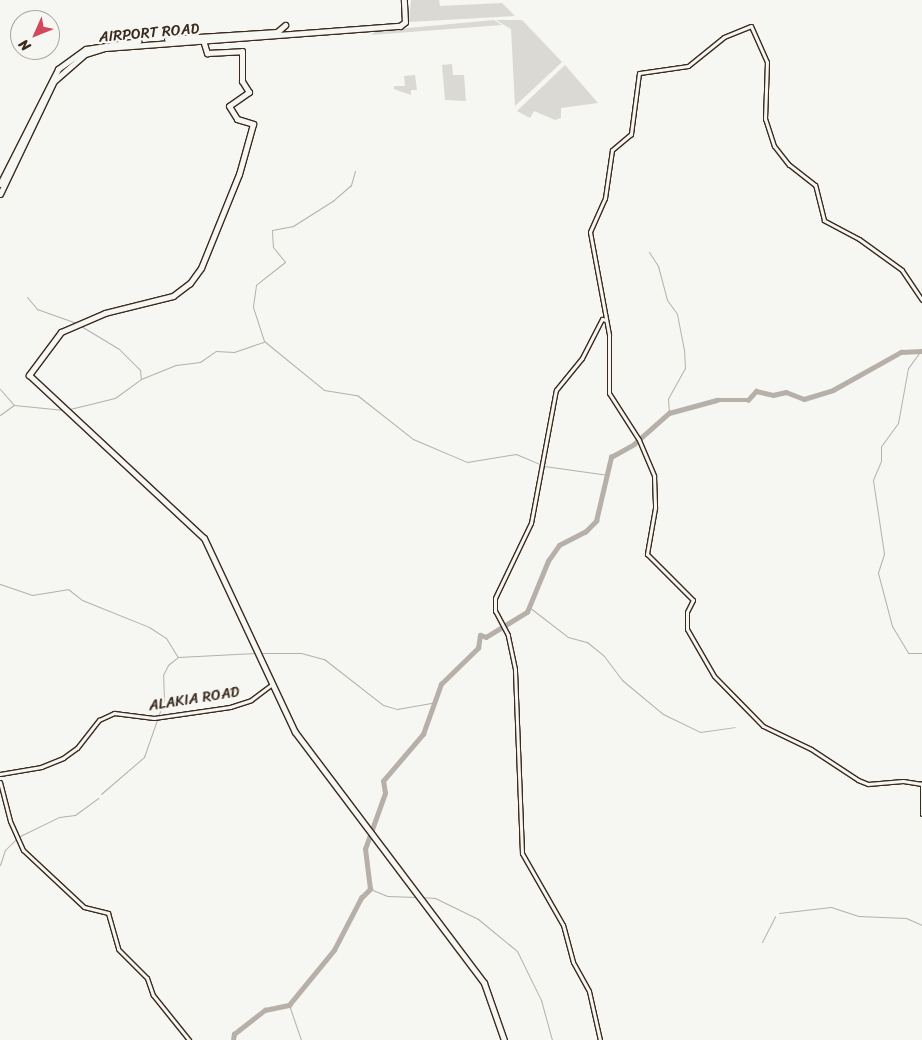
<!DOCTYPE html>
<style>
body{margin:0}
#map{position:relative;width:922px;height:1040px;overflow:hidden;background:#f6f6f2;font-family:Sriracha,sans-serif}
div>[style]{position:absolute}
.green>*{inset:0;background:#dad9d3}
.stream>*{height:1px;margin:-0.5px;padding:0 0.5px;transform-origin:0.5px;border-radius:0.5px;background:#b6b0a9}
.river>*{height:4.5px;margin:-2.25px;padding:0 2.25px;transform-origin:2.25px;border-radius:2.25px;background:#b6b0a9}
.roads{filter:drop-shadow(1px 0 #3b2a1e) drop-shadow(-1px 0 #3b2a1e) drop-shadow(0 1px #3b2a1e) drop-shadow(0 -1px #3b2a1e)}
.minor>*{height:3px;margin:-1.5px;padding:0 1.5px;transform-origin:1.5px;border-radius:1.5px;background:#f6f6f2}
.major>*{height:5px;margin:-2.5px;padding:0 2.5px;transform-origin:2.5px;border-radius:2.5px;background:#f6f6f2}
span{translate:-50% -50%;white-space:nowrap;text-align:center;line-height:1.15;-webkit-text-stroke:5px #f6f6f2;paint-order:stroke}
.street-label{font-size:15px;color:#3b2a1e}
.north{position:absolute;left:10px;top:10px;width:50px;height:50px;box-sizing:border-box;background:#f6f6f2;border:1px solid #aba49d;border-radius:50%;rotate:226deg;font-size:14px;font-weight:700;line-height:20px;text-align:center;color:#3b2a1e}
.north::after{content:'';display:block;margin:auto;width:18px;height:22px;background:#d1495b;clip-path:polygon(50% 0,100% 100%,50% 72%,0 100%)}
</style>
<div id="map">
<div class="green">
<i style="clip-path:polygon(411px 0,439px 0,440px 6px,502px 3px,515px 16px,409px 22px)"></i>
<i style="clip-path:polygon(494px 20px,502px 25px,371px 35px,376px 31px)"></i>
<i style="clip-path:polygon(496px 20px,522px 20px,562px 62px,515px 106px,511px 29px)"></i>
<i style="clip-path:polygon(452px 64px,453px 75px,464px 75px,466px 101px,445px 100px,442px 65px)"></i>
<i style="clip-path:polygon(565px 65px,598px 103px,561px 108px,561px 118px,555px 120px,534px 111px,530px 118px,517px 111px)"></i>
<i style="clip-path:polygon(415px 75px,417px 90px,411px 90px,411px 95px,394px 89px,394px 86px,405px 86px,404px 76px)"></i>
</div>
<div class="stream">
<i style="left:355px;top:171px;width:15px;rotate:106deg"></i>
<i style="left:351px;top:185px;width:23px;rotate:139deg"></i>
<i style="left:334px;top:200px;width:49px;rotate:147.6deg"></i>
<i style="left:293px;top:226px;width:21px;rotate:169deg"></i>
<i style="left:272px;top:230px;width:17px;rotate:87deg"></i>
<i style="left:273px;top:247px;width:19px;rotate:51deg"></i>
<i style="left:285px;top:262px;width:37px;rotate:142deg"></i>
<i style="left:256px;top:285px;width:22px;rotate:98deg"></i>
<i style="left:253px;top:307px;width:36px;rotate:72deg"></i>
<i style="left:264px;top:341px;width:77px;rotate:39.2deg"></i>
<i style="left:324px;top:390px;width:33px;rotate:9deg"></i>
<i style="left:357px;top:395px;width:71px;rotate:38.2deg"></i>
<i style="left:413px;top:439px;width:59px;rotate:23.1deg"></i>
<i style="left:467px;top:462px;width:50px;rotate:-9.3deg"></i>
<i style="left:516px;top:454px;width:26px;rotate:23deg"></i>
<i style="left:649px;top:252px;width:17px;rotate:57deg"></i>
<i style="left:658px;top:266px;width:35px;rotate:75deg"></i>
<i style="left:667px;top:300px;width:17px;rotate:54deg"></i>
<i style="left:677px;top:314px;width:36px;rotate:79deg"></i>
<i style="left:684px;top:349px;width:19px;rotate:87deg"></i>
<i style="left:685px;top:368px;width:35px;rotate:119deg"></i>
<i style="left:668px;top:399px;width:14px;rotate:86deg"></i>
<i style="left:27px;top:297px;width:16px;rotate:50deg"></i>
<i style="left:37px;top:309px;width:41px;rotate:19.7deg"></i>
<i style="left:81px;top:326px;width:44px;rotate:31.2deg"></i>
<i style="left:119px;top:349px;width:30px;rotate:45deg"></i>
<i style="left:140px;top:370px;width:9px;rotate:84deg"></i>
<i style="left:141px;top:379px;width:38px;rotate:-22deg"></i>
<i style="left:176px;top:365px;width:24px;rotate:-7deg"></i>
<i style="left:200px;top:362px;width:19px;rotate:-35deg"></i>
<i style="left:216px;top:351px;width:18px;rotate:3deg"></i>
<i style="left:234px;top:352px;width:31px;rotate:-19deg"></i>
<i style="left:919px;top:353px;width:19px;rotate:126deg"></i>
<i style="left:908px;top:368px;width:56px;rotate:100.3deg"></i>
<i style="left:898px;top:423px;width:29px;rotate:126deg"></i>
<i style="left:881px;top:446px;width:15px;rotate:90deg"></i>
<i style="left:881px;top:461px;width:21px;rotate:113deg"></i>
<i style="left:873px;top:480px;width:75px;rotate:81.5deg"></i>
<i style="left:884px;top:554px;width:20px;rotate:108deg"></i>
<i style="left:878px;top:573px;width:55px;rotate:75.2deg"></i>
<i style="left:892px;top:626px;width:31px;rotate:59deg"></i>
<i style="left:908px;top:653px;width:14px"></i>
<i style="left:0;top:389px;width:21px;rotate:49deg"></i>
<i style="left:14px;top:405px;width:50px;rotate:5.7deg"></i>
<i style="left:70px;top:409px;width:46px;rotate:-13.7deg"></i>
<i style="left:115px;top:398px;width:32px;rotate:-36deg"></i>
<i style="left:0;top:415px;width:17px;rotate:-36deg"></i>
<i style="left:544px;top:466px;width:65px;rotate:8deg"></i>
<i style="left:0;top:584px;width:34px;rotate:19deg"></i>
<i style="left:32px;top:595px;width:36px;rotate:-9deg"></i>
<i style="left:68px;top:589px;width:18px;rotate:38deg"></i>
<i style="left:82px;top:600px;width:72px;rotate:21.9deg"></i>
<i style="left:149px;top:627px;width:20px;rotate:33deg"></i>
<i style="left:166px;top:638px;width:22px;rotate:58deg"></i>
<i style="left:529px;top:607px;width:49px;rotate:37.6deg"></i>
<i style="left:568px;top:637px;width:20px;rotate:15deg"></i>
<i style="left:587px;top:642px;width:22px;rotate:39deg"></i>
<i style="left:604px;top:656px;width:30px;rotate:53deg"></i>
<i style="left:622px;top:680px;width:53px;rotate:39.7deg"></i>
<i style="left:663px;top:714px;width:41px;rotate:25.9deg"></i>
<i style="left:700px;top:732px;width:35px;rotate:-8deg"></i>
<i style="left:260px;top:653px;width:41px"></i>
<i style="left:301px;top:653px;width:24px;rotate:15deg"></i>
<i style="left:324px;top:659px;width:75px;rotate:37.9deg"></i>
<i style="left:383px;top:705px;width:15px;rotate:16deg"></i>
<i style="left:397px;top:709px;width:36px;rotate:-10deg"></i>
<i style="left:101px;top:794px;width:57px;rotate:-40.7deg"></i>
<i style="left:144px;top:757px;width:60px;rotate:-70.7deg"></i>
<i style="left:164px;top:700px;width:25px;rotate:-92deg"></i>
<i style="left:163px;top:675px;width:11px;rotate:-63deg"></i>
<i style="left:168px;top:665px;width:13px;rotate:-39deg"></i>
<i style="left:178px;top:657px;width:78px;rotate:-2.9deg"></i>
<i style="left:0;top:865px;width:16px;rotate:-72deg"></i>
<i style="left:5px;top:850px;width:18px;rotate:-45deg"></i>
<i style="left:18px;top:837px;width:46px;rotate:-26deg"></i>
<i style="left:59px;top:817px;width:16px;rotate:-7deg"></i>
<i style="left:75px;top:815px;width:29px;rotate:-36deg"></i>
<i style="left:370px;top:889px;width:18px;rotate:22deg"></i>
<i style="left:387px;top:896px;width:30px;rotate:2deg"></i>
<i style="left:421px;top:897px;width:14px;rotate:4deg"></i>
<i style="left:435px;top:898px;width:48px;rotate:26deg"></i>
<i style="left:478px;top:919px;width:50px;rotate:39.4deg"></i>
<i style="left:517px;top:951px;width:55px;rotate:63.9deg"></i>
<i style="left:541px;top:1000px;width:41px;rotate:74.6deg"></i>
<i style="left:779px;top:913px;width:52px;rotate:-6.6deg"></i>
<i style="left:831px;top:907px;width:28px;rotate:18deg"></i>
<i style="left:858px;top:916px;width:48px;rotate:2.4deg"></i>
<i style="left:906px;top:918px;width:17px;rotate:24deg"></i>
<i style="left:762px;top:942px;width:29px;rotate:-63deg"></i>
<i style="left:289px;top:1005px;width:37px;rotate:71deg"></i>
</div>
<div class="river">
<i style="left:233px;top:1040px;width:6px;rotate:-81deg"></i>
<i style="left:234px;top:1034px;width:39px;rotate:-38deg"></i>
<i style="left:265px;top:1010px;width:25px;rotate:-12deg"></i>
<i style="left:289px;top:1005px;width:71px;rotate:-50.7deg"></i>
<i style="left:334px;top:950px;width:59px;rotate:-62.6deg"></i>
<i style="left:361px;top:898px;width:13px;rotate:-45deg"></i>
<i style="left:370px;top:889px;width:40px;rotate:-97.1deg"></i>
<i style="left:365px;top:849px;width:59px;rotate:-70.3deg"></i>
<i style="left:385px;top:793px;width:12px;rotate:-99deg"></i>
<i style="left:383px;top:781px;width:62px;rotate:-49.6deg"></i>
<i style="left:423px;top:734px;width:53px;rotate:-70.2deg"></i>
<i style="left:441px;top:684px;width:52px;rotate:-44.2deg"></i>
<i style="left:478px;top:648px;width:13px;rotate:-81deg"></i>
<i style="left:480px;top:635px;width:6px;rotate:18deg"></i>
<i style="left:486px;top:637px;width:48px;rotate:-31.4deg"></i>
<i style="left:527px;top:612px;width:55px;rotate:-67.6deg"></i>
<i style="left:548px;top:561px;width:19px;rotate:-55deg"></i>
<i style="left:559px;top:545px;width:29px;rotate:-27deg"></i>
<i style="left:585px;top:532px;width:16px;rotate:-45deg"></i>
<i style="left:596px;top:521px;width:66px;rotate:-76.8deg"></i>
<i style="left:611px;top:457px;width:26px;rotate:-29deg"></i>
<i style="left:634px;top:444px;width:47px;rotate:-41.5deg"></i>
<i style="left:669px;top:413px;width:50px;rotate:-15.2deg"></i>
<i style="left:717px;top:400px;width:31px"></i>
<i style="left:748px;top:400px;width:12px;rotate:-48deg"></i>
<i style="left:756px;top:391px;width:17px;rotate:13deg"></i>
<i style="left:773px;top:395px;width:13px;rotate:-13deg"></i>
<i style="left:786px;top:392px;width:19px;rotate:21deg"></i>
<i style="left:804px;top:399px;width:30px;rotate:-17deg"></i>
<i style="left:833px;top:390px;width:78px;rotate:-29.2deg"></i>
<i style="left:901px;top:352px;width:21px;rotate:-3deg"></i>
</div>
<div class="roads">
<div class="minor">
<i style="left:922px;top:300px;width:36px;rotate:-124deg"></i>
<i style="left:902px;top:270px;width:53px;rotate:-144.2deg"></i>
<i style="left:859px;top:239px;width:40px;rotate:-152deg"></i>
<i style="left:824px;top:220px;width:36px;rotate:-104deg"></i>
<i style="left:815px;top:185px;width:33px;rotate:-142deg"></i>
<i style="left:789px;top:165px;width:24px;rotate:-128deg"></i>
<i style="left:774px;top:146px;width:28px;rotate:-108deg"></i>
<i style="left:765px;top:119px;width:57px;rotate:-88deg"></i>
<i style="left:767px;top:62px;width:39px;rotate:-114deg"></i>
<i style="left:751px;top:26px;width:29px;rotate:158deg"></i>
<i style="left:724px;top:37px;width:46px;rotate:141.1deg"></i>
<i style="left:688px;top:66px;width:49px;rotate:171.9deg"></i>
<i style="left:639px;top:73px;width:62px;rotate:97.5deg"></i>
<i style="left:631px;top:134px;width:25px;rotate:140deg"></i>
<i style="left:612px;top:150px;width:49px;rotate:98.3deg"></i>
<i style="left:605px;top:198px;width:37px;rotate:114deg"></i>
<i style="left:590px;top:232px;width:105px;rotate:79.5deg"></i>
<i style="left:609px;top:335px;width:58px;rotate:90deg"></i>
<i style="left:609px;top:393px;width:56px;rotate:57.4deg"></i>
<i style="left:639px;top:440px;width:39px;rotate:67deg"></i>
<i style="left:654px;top:476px;width:32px;rotate:88deg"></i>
<i style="left:655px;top:508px;width:47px;rotate:99.9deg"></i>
<i style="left:647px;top:554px;width:65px;rotate:45deg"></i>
<i style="left:693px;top:600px;width:13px;rotate:117deg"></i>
<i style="left:687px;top:612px;width:17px;rotate:90deg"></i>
<i style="left:687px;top:629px;width:54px;rotate:60.1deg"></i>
<i style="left:714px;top:676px;width:70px;rotate:45.6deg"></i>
<i style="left:763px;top:726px;width:53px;rotate:25.6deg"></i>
<i style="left:811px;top:749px;width:56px;rotate:33.4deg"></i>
<i style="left:858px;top:780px;width:11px;rotate:22deg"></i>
<i style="left:868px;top:784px;width:35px;rotate:-5deg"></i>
<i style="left:903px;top:781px;width:19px;rotate:9deg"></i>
<i style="left:0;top:774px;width:42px;rotate:-9.7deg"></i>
<i style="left:41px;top:767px;width:24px;rotate:-22deg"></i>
<i style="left:63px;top:758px;width:17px;rotate:-36deg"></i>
<i style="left:77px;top:748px;width:36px;rotate:-52deg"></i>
<i style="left:99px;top:720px;width:17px;rotate:-25deg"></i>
<i style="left:114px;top:713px;width:40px;rotate:7.1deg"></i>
<i style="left:154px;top:718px;width:77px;rotate:-8.2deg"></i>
<i style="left:230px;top:707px;width:22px;rotate:-18deg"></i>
<i style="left:251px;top:700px;width:26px;rotate:-37deg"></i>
<i style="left:0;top:782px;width:40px;rotate:75.6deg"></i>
<i style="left:10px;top:821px;width:32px;rotate:66deg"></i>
<i style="left:23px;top:850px;width:83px;rotate:43.1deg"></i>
<i style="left:84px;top:907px;width:25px;rotate:14deg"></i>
<i style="left:108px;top:913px;width:37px;rotate:74deg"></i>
<i style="left:118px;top:949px;width:41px;rotate:45deg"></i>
<i style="left:147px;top:978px;width:18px;rotate:71deg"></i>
<i style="left:153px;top:995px;width:58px;rotate:51.3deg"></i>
<i style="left:922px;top:783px;width:31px;rotate:90deg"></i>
<i style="left:600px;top:1040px;width:50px;rotate:-102.7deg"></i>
<i style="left:589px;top:991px;width:33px;rotate:-119deg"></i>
<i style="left:573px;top:962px;width:38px;rotate:-105deg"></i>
<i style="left:563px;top:925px;width:83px;rotate:-119.7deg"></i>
<i style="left:522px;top:853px;width:184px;rotate:-92.2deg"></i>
<i style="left:515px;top:669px;width:35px;rotate:-102deg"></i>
<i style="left:508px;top:635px;width:27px;rotate:-118deg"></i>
<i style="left:495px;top:611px;width:13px;rotate:-90deg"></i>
<i style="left:495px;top:598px;width:83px;rotate:-64.4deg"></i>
<i style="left:531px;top:523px;width:135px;rotate:-79.4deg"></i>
<i style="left:556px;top:390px;width:41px;rotate:-50.9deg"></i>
<i style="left:582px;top:358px;width:44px;rotate:-62.9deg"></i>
<i style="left:602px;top:319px;width:4px;rotate:14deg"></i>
</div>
<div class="major">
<i style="left:167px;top:39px;width:110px;rotate:-3.6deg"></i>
<i style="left:277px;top:32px;width:11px;rotate:-41deg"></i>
<i style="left:203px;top:40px;width:14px;rotate:73deg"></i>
<i style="left:207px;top:53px;width:35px;rotate:-3deg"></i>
<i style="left:242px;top:51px;width:30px;rotate:90deg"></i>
<i style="left:242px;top:81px;width:13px;rotate:58deg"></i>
<i style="left:249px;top:92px;width:24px;rotate:145deg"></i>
<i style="left:229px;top:106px;width:15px;rotate:58deg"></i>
<i style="left:237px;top:119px;width:17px;rotate:17deg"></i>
<i style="left:253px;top:124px;width:52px;rotate:105.6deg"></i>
<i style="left:239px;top:174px;width:101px;rotate:112deg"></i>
<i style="left:201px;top:268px;width:19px;rotate:126deg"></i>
<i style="left:190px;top:283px;width:21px;rotate:143deg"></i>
<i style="left:173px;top:296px;width:70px;rotate:166deg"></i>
<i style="left:105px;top:313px;width:48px;rotate:156.6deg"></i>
<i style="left:61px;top:332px;width:54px;rotate:126.7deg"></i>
<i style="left:29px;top:375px;width:239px;rotate:43deg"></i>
<i style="left:204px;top:538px;width:214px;rotate:64.9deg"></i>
<i style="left:295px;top:732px;width:314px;rotate:53deg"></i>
<i style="left:484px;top:983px;width:60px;rotate:70.7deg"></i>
<i style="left:0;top:184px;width:129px;rotate:-63.2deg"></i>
<i style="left:58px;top:69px;width:34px;rotate:-36deg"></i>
<i style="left:86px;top:49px;width:53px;rotate:-8.7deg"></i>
<i style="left:0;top:194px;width:125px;rotate:-64.5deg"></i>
<i style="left:54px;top:81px;width:41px;rotate:-41.1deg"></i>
<i style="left:85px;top:54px;width:21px;rotate:-17deg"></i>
<i style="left:105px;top:48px;width:296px;rotate:-4.3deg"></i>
<i style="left:400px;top:26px;width:6px;rotate:-39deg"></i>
<i style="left:405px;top:22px;width:22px;rotate:-93deg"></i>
</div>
</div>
<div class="street-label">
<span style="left:149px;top:33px;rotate:-5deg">AIRPORT ROAD</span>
<span style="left:194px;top:699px;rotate:-9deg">ALAKIA ROAD</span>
</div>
<div class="north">N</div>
</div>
